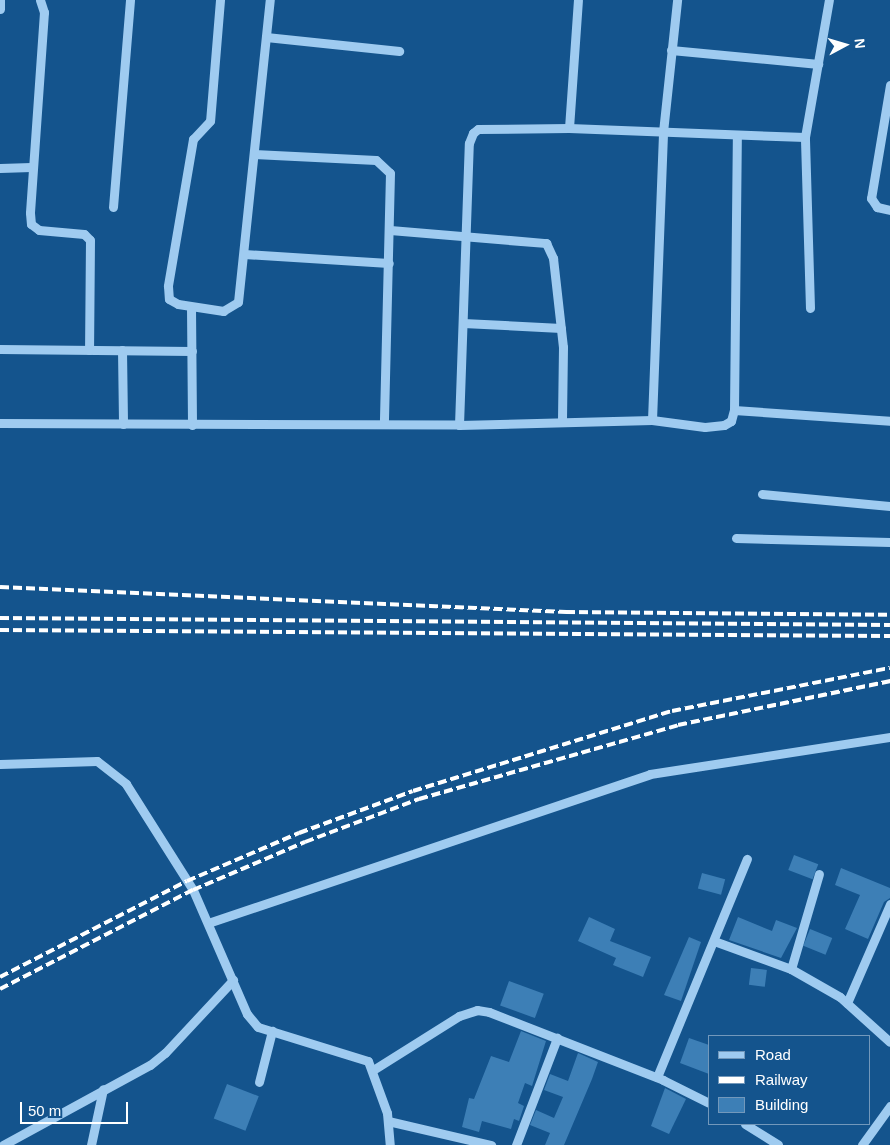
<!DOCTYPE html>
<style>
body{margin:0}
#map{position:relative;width:890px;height:1145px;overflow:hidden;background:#14548d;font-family:Arial,sans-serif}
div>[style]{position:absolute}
.building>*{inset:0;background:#3d7fb6;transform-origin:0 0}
.minor>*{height:9px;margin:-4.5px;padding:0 4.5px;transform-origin:4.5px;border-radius:4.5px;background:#9fcbf0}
.rail>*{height:4px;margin-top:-2px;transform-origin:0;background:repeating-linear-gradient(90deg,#fff 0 9px,transparent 0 13px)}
span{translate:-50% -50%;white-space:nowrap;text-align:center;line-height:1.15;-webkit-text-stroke:4.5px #14548d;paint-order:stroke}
.legend{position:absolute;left:708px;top:1035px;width:162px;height:90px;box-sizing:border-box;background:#14548d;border:1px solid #7298bb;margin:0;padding:6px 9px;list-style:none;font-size:15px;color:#fff}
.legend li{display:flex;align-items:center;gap:10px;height:25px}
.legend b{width:25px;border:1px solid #7298bb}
.north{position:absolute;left:820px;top:20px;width:50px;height:50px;-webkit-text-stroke:4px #14548d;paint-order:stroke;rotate:84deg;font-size:14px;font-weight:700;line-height:20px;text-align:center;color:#fff}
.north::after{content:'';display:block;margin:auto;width:18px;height:22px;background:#fff;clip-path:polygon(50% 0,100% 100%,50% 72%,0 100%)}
.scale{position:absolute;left:20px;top:1102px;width:108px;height:22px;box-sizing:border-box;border:2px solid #fff;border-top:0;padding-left:6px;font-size:15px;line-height:18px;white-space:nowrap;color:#fff;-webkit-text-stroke:4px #14548d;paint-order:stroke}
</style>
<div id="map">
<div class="building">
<i style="left:794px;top:855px;width:26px;height:16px;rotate:21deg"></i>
<i style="clip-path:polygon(841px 868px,890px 888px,890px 898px,884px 902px,868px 939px,845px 929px,860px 895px,835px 885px)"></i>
<i style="left:702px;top:873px;width:24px;height:16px;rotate:15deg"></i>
<i style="clip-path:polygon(589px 917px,615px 929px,610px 941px,651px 957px,643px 977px,613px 965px,616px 958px,578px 941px)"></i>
<i style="clip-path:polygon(738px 917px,772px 931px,776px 920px,797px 928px,781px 958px,729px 940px)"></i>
<i style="left:810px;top:929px;width:24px;height:18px;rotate:22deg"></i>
<i style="clip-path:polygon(689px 937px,701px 942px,681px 1001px,664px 995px)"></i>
<i style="left:751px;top:968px;width:16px;height:17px;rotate:7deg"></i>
<i style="left:509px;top:981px;width:37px;height:26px;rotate:20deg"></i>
<i style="clip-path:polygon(521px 1031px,546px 1041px,532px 1086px,525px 1083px,518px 1103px,524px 1106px,519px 1121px,514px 1119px,511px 1129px,482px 1121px,479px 1132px,462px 1127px,469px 1098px,474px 1099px,491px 1056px,509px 1062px)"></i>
<i style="clip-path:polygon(689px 1038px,709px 1045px,709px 1074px,680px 1063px)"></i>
<i style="clip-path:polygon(578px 1053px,598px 1062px,592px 1079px,564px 1145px,545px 1145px,550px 1133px,530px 1125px,536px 1110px,554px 1118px,563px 1097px,544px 1090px,550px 1074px,568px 1081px)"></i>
<i style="left:227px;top:1084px;width:34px;height:37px;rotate:21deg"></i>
<i style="clip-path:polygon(665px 1088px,686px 1099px,669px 1134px,651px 1126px)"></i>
</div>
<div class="minor">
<i style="left:40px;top:0;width:13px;rotate:72deg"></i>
<i style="left:44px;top:12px;width:201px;rotate:94deg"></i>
<i style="left:30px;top:213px;width:11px;rotate:85deg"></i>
<i style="left:31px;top:224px;width:10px;rotate:37deg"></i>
<i style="left:39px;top:230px;width:45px;rotate:5.1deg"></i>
<i style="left:84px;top:234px;width:8px;rotate:45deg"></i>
<i style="left:90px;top:240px;width:110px;rotate:90.5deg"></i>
<i style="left:220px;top:0;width:121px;rotate:94.7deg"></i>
<i style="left:210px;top:121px;width:25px;rotate:133deg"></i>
<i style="left:193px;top:139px;width:149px;rotate:99.7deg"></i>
<i style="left:168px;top:286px;width:13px;rotate:86deg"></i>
<i style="left:169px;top:299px;width:10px;rotate:29deg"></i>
<i style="left:178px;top:304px;width:46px;rotate:8.8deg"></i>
<i style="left:223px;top:311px;width:17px;rotate:-31deg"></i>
<i style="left:238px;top:302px;width:304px;rotate:-84deg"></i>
<i style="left:0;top:9px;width:9px;rotate:-90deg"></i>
<i style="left:266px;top:37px;width:134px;rotate:6deg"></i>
<i style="left:671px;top:50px;width:148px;rotate:5.4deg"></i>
<i style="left:890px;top:85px;width:115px;rotate:99.5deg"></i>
<i style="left:871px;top:198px;width:11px;rotate:56deg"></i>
<i style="left:877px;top:207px;width:13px;rotate:13deg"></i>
<i style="left:569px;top:128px;width:128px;rotate:-86deg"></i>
<i style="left:254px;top:154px;width:122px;rotate:2.8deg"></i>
<i style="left:376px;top:160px;width:19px;rotate:43deg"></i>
<i style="left:390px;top:173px;width:251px;rotate:91.4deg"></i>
<i style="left:0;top:168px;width:31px;rotate:-2deg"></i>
<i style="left:113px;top:207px;width:208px;rotate:-85.3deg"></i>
<i style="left:390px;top:230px;width:157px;rotate:4.8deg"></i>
<i style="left:546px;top:243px;width:17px;rotate:65deg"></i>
<i style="left:553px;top:258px;width:90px;rotate:83.6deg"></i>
<i style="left:563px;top:347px;width:75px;rotate:90.8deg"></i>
<i style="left:244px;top:254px;width:145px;rotate:3.6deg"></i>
<i style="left:191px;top:308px;width:117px;rotate:89.5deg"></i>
<i style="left:810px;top:308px;width:171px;rotate:-91.7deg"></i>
<i style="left:805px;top:137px;width:139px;rotate:-80.1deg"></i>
<i style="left:463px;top:323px;width:98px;rotate:2.9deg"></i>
<i style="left:0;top:349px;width:192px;rotate:0.6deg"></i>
<i style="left:122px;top:350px;width:74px;rotate:89.2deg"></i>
<i style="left:734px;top:410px;width:156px;rotate:4deg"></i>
<i style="left:652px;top:420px;width:288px;rotate:-87.8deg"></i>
<i style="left:663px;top:132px;width:133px;rotate:-83.9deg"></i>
<i style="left:0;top:423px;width:459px;rotate:0.2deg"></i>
<i style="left:459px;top:425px;width:193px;rotate:-1.5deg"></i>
<i style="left:652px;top:420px;width:53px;rotate:7.5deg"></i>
<i style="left:705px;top:427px;width:19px;rotate:-6deg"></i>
<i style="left:724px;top:425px;width:8px;rotate:-30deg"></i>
<i style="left:731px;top:421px;width:11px;rotate:-75deg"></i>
<i style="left:734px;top:410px;width:275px;rotate:-89.4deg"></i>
<i style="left:459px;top:425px;width:282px;rotate:-88deg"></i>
<i style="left:469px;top:143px;width:11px;rotate:-68deg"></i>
<i style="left:473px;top:133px;width:6px;rotate:-39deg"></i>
<i style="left:478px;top:129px;width:91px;rotate:-0.6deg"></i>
<i style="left:569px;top:128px;width:236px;rotate:2.2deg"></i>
<i style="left:762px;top:494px;width:129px;rotate:5.4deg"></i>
<i style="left:736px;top:538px;width:154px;rotate:1.5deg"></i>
<i style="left:0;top:764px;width:97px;rotate:-1.8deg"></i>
<i style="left:97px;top:761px;width:37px;rotate:38deg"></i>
<i style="left:126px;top:784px;width:125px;rotate:57.7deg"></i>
<i style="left:193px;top:890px;width:135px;rotate:66.5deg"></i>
<i style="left:247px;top:1014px;width:17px;rotate:50deg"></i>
<i style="left:258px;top:1027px;width:115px;rotate:17.2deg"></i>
<i style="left:368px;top:1061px;width:55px;rotate:69.9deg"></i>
<i style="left:387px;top:1113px;width:32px;rotate:85deg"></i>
<i style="left:208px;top:923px;width:466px;rotate:-18.6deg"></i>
<i style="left:650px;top:774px;width:243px;rotate:-8.8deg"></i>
<i style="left:714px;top:941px;width:82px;rotate:20deg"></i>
<i style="left:791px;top:969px;width:56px;rotate:29.7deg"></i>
<i style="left:840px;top:997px;width:67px;rotate:42deg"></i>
<i style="left:791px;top:969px;width:99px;rotate:-73.6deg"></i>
<i style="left:847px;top:1003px;width:108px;rotate:-66.5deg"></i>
<i style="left:373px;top:1070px;width:102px;rotate:-32.1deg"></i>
<i style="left:459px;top:1016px;width:19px;rotate:-18deg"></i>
<i style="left:477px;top:1010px;width:12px;rotate:9deg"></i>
<i style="left:489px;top:1012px;width:187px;rotate:21.3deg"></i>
<i style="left:663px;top:1080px;width:51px;rotate:26.6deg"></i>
<i style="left:657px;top:1077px;width:236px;rotate:-67.6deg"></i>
<i style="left:259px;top:1082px;width:53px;rotate:-75.7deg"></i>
<i style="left:388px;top:1121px;width:106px;rotate:13.1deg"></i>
<i style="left:745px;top:1124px;width:39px;rotate:32deg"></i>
<i style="left:3px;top:1145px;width:167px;rotate:-28.6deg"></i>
<i style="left:150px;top:1065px;width:19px;rotate:-39deg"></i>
<i style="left:165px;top:1053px;width:100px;rotate:-47deg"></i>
<i style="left:91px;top:1145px;width:57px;rotate:-77.9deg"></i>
<i style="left:516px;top:1145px;width:115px;rotate:-69deg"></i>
<i style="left:862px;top:1145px;width:48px;rotate:-54.3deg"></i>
</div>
<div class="rail">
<i style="left:0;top:587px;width:567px;rotate:2.53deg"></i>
<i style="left:566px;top:612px;width:324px;rotate:0.5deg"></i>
<i style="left:0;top:618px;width:890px;rotate:0.45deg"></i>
<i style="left:0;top:630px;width:890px;rotate:0.39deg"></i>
<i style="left:0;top:977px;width:210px;rotate:-27.2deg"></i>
<i style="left:187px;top:881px;width:122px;rotate:-23.2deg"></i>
<i style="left:299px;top:833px;width:121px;rotate:-20.2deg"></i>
<i style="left:413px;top:791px;width:271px;rotate:-17.2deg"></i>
<i style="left:672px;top:711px;width:222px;rotate:-11.2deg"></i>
<i style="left:0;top:989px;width:217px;rotate:-27.2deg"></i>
<i style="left:193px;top:890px;width:122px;rotate:-23.2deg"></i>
<i style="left:305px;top:842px;width:122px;rotate:-20.7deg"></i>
<i style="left:419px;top:799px;width:269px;rotate:-15.9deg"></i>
<i style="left:678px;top:725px;width:217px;rotate:-11.7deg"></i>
</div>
<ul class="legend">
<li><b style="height:6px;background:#9fcbf0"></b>Road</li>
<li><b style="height:6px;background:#fff"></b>Railway</li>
<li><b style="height:14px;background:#3d7fb6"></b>Building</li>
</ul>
<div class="north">N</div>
<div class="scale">50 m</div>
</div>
